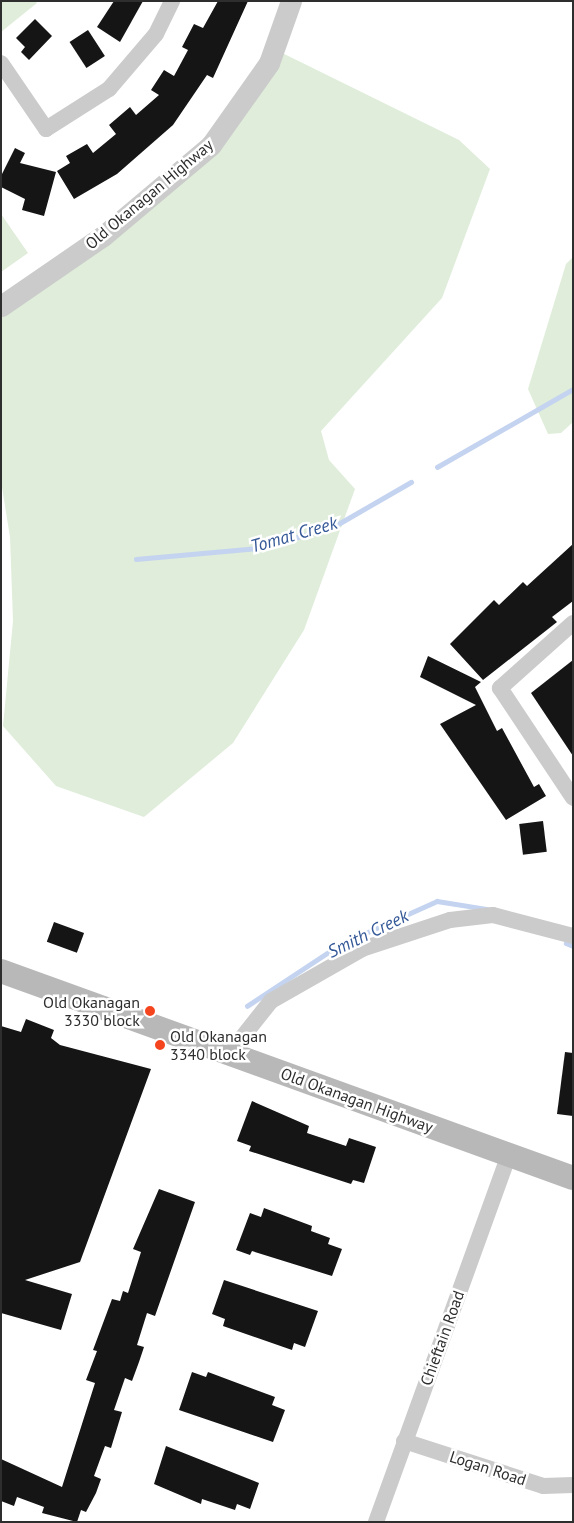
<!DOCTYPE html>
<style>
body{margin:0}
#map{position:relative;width:574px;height:1523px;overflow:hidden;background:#fff;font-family:"PT Sans",sans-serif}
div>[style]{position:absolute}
.green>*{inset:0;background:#dfedda}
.stream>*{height:4.5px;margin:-2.25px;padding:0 2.25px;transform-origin:2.25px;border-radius:2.25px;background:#c4d3ef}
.building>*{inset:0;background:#151515;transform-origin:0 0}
.minor>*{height:16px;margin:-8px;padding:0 8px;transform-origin:8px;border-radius:8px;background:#cbcbcb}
.tertiary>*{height:21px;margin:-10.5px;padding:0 10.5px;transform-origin:10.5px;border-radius:10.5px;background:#cbcbcb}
.secondary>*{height:24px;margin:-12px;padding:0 12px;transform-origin:12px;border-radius:12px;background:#b8b8b8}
.dots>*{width:14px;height:14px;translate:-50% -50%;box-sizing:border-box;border:2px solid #fff;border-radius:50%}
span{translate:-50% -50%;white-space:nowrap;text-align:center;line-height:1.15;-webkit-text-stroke:5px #fff;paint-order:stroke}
.street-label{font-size:16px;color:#2e2e2e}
.poi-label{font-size:16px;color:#2e2e2e}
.right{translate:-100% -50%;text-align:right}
.left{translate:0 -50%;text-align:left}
.water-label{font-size:18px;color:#345897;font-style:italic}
.frame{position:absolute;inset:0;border:2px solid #2e2e2e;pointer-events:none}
</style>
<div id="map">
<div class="green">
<i style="clip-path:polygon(1px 1px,35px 1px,37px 3px,1px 32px)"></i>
<i style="clip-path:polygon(270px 47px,459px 140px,490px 169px,442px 298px,321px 431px,329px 460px,355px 489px,304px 630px,233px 743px,144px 817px,56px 786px,3px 726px,13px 621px,10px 537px,1px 481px,1px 304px,161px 183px,242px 98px)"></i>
<i style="clip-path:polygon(1px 214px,28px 253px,1px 272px)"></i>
<i style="clip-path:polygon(573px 257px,573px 422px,561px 433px,548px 434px,528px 389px,566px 264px)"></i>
</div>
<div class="stream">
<i style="left:437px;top:467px;width:157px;rotate:-29.8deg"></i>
<i style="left:136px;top:559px;width:123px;rotate:-5.1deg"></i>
<i style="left:259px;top:548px;width:77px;rotate:-15.8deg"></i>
<i style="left:333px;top:527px;width:90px;rotate:-30deg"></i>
<i style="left:566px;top:943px;width:8px;rotate:23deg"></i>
<i style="left:247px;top:1006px;width:110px;rotate:-33.5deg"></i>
<i style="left:339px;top:945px;width:107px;rotate:-24.2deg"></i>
<i style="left:437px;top:901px;width:51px;rotate:9.1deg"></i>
</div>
<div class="building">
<i style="clip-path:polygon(114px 1px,143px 1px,120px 42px,97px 27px)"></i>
<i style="clip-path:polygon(218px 1px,248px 1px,213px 78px,207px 75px,173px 125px,117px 174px,74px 199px,57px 171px,70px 163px,66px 156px,87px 144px,93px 153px,116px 134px,109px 125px,130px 107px,136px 115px,159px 95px,151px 90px,164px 70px,174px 76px,188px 50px,182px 47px,194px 24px,203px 28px)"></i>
<i style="clip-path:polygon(35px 19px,52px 36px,29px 60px,21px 52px,25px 47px,16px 38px)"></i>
<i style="left:88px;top:30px;width:31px;height:22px;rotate:57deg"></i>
<i style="clip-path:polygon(15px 148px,25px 153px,20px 163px,56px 172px,44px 216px,22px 210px,25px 199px,1px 187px,1px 176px)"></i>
<i style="clip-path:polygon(573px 544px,573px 601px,552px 617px,557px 622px,483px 680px,450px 644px,494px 600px,499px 605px,523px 582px,527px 586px)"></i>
<i style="clip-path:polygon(428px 656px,481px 682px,475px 687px,497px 731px,502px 728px,534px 787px,539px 784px,546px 796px,506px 820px,440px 724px,476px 705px,420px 677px)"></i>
<i style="clip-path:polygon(573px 660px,573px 756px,531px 693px)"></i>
<i style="left:543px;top:821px;width:31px;height:24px;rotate:83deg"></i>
<i style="left:54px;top:922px;width:32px;height:21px;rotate:20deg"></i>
<i style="clip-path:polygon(26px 1019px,54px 1030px,51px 1038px,60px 1045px,151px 1069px,80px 1262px,25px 1280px,72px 1294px,61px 1330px,1px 1313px,1px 1026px,21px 1032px)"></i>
<i style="clip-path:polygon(565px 1052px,573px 1053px,573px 1116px,557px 1114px)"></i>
<i style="clip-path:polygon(252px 1101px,309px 1126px,307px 1133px,346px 1146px,349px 1138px,376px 1147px,364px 1183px,353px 1180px,351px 1184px,249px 1151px,251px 1146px,237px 1141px)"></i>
<i style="clip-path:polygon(159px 1189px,195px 1202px,155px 1316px,147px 1313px,137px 1345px,144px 1347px,139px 1362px,132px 1381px,125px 1378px,114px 1410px,122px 1412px,111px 1448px,105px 1446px,94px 1476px,101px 1479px,96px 1493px,86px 1512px,81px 1510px,77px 1522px,42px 1513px,44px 1507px,17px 1497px,14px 1506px,1px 1501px,1px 1459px,62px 1487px,95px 1383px,86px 1380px,97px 1351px,93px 1350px,112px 1299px,120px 1301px,123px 1291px,128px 1293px,141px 1252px,133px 1249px)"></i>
<i style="clip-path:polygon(264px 1208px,312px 1226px,311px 1231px,330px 1238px,328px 1244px,342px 1249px,332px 1276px,252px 1251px,250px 1255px,236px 1250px,250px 1213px,261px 1217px)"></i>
<i style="clip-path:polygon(224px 1280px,318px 1311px,305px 1347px,294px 1343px,292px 1350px,223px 1326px,225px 1319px,212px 1314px)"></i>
<i style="clip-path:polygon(192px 1372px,206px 1377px,208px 1372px,275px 1397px,272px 1405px,285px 1410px,273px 1442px,179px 1410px)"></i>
<i style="clip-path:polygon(166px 1446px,259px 1483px,250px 1509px,237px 1504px,235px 1510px,202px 1499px,201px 1504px,154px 1484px)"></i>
</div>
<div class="minor">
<i style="left:1px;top:63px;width:80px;rotate:55.7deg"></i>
<i style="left:46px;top:129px;width:75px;rotate:-32.4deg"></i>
<i style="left:109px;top:89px;width:72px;rotate:-49.5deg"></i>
<i style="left:156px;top:34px;width:37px;rotate:-64deg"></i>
<i style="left:573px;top:623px;width:98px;rotate:138.3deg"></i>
<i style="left:500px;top:688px;width:132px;rotate:56.4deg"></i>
<i style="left:229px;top:1054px;width:68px;rotate:-51.6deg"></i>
<i style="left:271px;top:1001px;width:105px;rotate:-29.7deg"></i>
<i style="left:362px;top:949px;width:93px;rotate:-18.2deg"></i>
<i style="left:450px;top:920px;width:43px;rotate:-6.6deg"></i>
<i style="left:493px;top:915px;width:83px;rotate:14.7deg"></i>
<i style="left:404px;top:1441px;width:146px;rotate:17.9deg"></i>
<i style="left:543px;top:1486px;width:30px;rotate:-2deg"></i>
<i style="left:376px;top:1522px;width:390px;rotate:-70.1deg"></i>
</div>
<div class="tertiary">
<i style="left:1px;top:306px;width:124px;rotate:-34.5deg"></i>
<i style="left:103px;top:236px;width:141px;rotate:-40.1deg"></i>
<i style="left:211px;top:145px;width:100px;rotate:-54.7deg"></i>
<i style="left:269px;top:63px;width:66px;rotate:-70.5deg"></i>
</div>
<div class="secondary">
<i style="left:1px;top:971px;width:608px;rotate:19.89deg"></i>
</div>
<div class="dots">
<i style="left:150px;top:1011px;background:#f5451f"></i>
<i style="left:160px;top:1045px;background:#f5451f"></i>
</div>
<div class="street-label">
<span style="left:149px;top:194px;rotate:-40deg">Old Okanagan Highway</span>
<span style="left:357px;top:1100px;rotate:20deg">Old Okanagan Highway</span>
<span style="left:442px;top:1338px;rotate:-70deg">Chieftain Road</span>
<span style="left:488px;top:1468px;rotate:18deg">Logan Road</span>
</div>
<div class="poi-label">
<span class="right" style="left:140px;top:1011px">Old Okanagan<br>3330 block</span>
<span class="left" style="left:170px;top:1045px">Old Okanagan<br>3340 block</span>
</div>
<div class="water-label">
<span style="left:294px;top:535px;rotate:-16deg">Tomat Creek</span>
<span style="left:368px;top:934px;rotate:-26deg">Smith Creek</span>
</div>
<div class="frame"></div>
</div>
